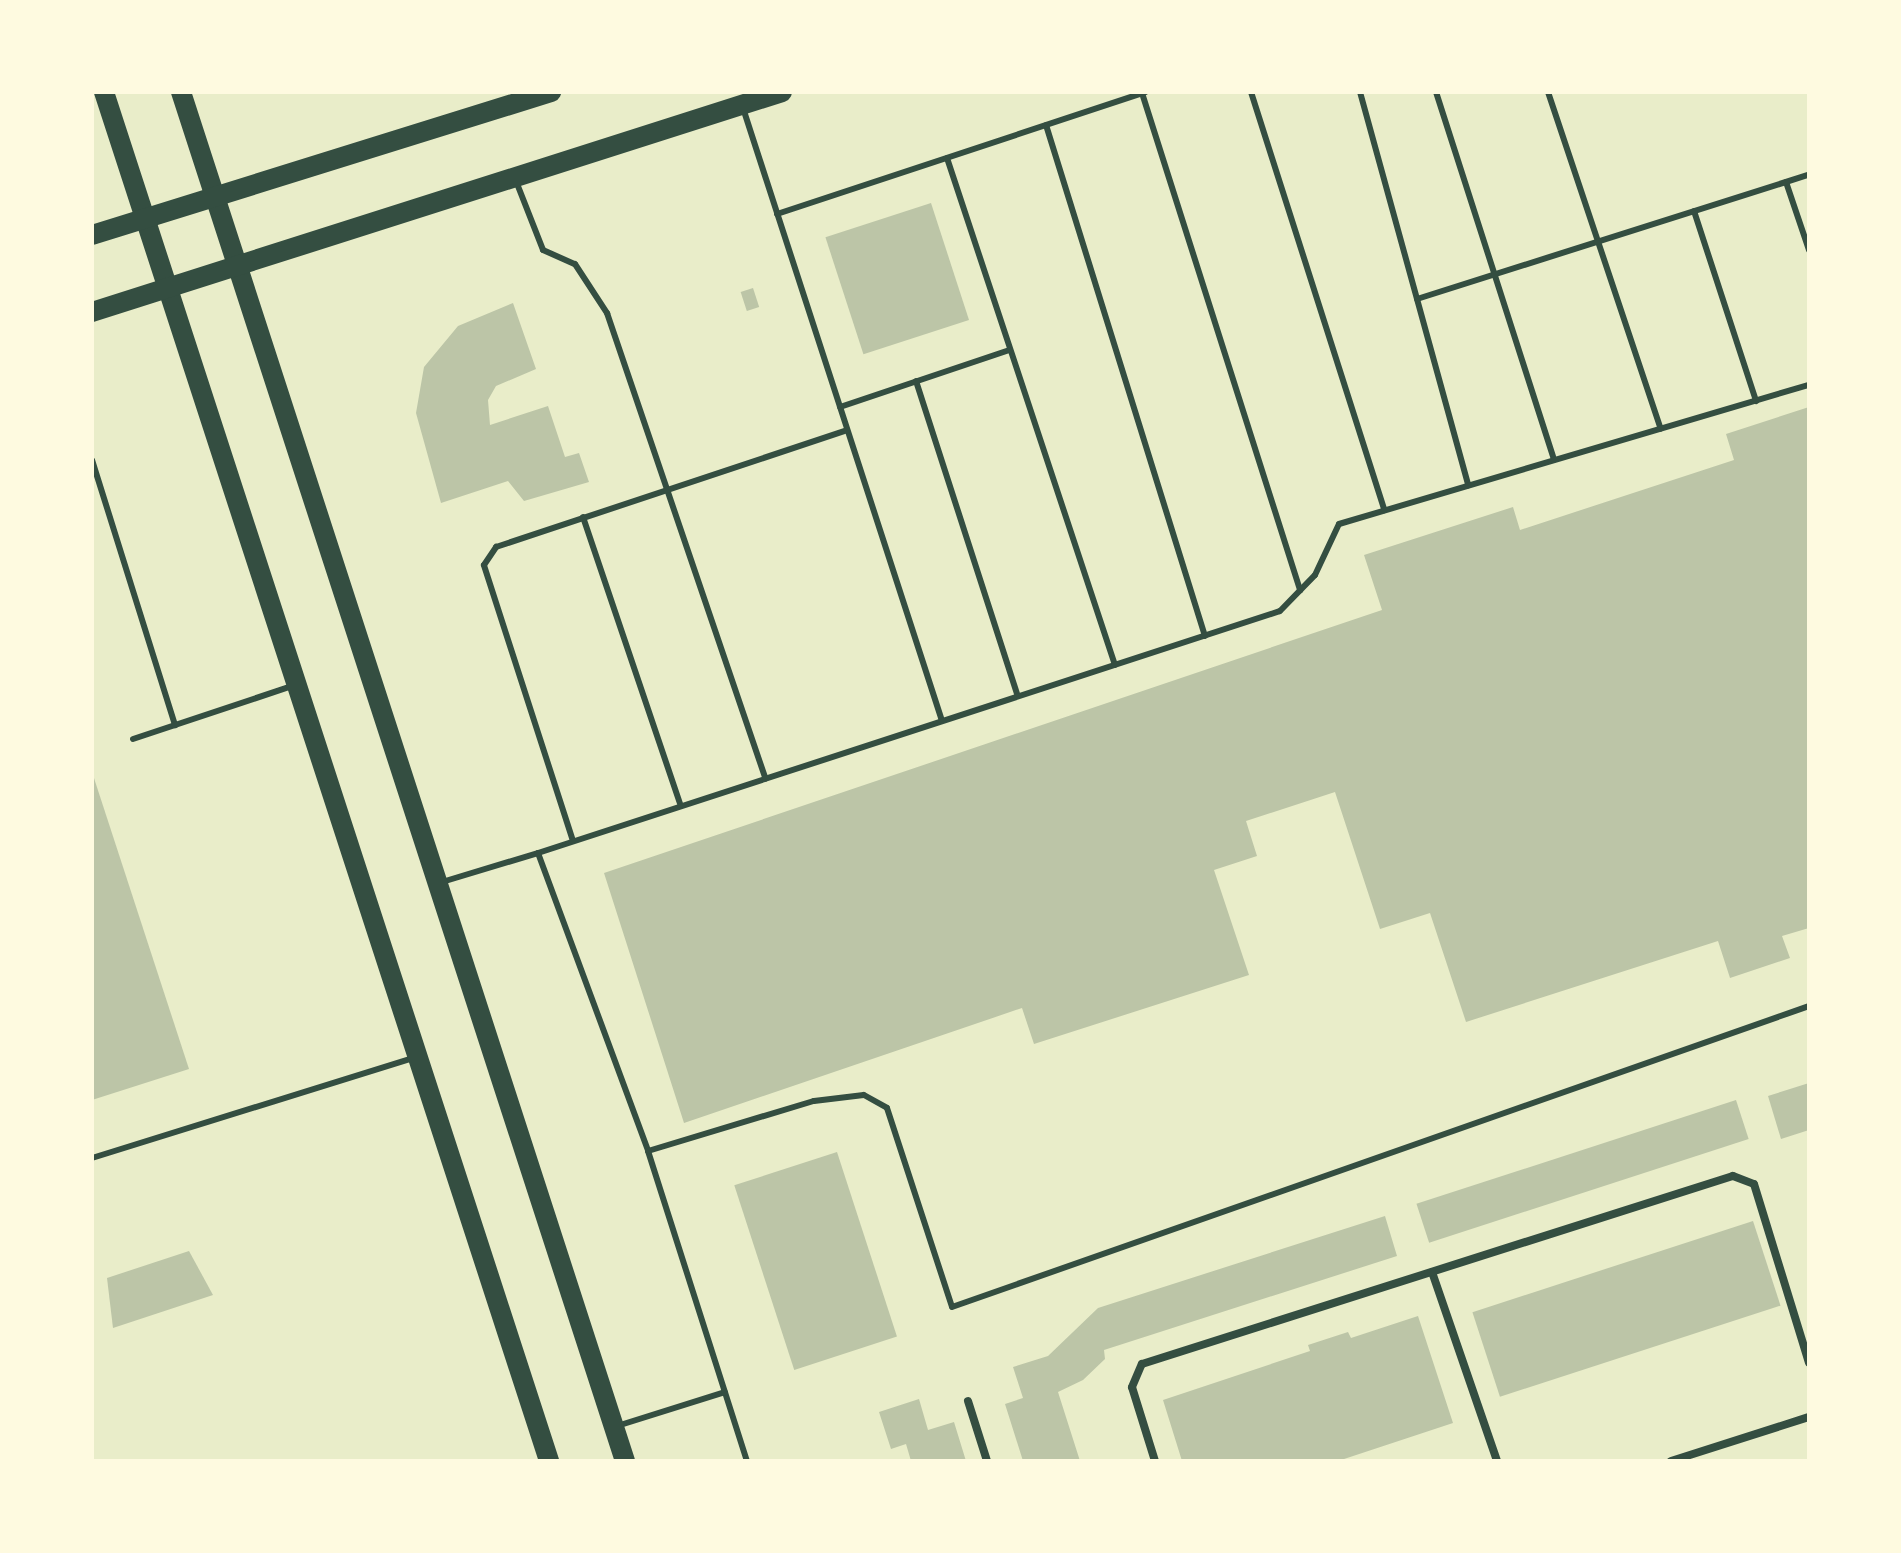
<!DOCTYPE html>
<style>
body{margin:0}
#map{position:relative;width:1901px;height:1553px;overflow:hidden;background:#e9edc9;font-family:"Source Serif 4",serif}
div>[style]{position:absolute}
.building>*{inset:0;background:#bcc5a7;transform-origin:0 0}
.service>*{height:6px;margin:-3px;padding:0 3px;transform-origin:3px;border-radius:3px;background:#344e41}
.minor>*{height:8px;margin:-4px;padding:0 4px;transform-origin:4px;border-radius:4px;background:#344e41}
.primary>*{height:20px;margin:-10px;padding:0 10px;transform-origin:10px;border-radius:10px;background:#344e41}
span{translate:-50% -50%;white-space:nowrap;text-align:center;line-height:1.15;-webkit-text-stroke:8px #fefae0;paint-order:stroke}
.frame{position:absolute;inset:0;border:94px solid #fefae0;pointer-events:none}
</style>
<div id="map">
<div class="building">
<i style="left:931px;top:203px;width:123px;height:111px;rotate:72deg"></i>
<i style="left:753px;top:288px;width:20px;height:13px;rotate:72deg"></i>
<i style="clip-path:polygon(513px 303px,536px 369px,496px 386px,488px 400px,490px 425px,548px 406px,565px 457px,579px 453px,589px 482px,524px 501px,508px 481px,441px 503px,416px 413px,424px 367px,458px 326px)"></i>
<i style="clip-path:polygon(1809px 407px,1809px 928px,1782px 936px,1790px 958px,1730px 978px,1718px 941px,1466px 1022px,1430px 913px,1380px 929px,1335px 792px,1246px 821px,1257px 856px,1214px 870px,1249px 975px,1034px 1044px,1022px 1008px,684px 1123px,604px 873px,1382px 610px,1364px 555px,1513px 507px,1520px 530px,1734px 460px,1726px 434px)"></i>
<i style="clip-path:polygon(92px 772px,189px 1069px,92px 1100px)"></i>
<i style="clip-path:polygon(1809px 1083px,1809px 1130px,1781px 1139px,1768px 1096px)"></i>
<i style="left:1736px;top:1100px;width:41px;height:336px;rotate:72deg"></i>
<i style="left:837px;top:1152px;width:194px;height:108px;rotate:72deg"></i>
<i style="clip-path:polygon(1385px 1216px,1397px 1256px,1104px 1350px,1105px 1359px,1083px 1380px,1058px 1392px,1080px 1461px,1023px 1461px,1005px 1404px,1023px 1398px,1013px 1367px,1048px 1356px,1098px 1308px)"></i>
<i style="left:1753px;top:1221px;width:89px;height:295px;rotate:72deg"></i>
<i style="clip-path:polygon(189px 1251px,213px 1295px,113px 1328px,107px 1278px)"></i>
<i style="clip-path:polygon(1418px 1316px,1453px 1423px,1338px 1461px,1182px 1461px,1163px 1400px,1310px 1351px,1308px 1345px,1348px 1332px,1351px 1338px)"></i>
<i style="clip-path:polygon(919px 1399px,928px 1430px,954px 1422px,966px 1461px,911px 1461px,906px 1444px,891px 1449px,879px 1412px)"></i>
</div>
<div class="service">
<i style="left:1251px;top:92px;width:439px;rotate:72.3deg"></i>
<i style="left:1360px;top:92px;width:408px;rotate:74.6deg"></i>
<i style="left:1436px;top:92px;width:386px;rotate:72.2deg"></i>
<i style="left:1548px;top:92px;width:355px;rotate:71.5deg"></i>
<i style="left:1142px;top:93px;width:522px;rotate:72.36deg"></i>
<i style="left:743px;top:108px;width:644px;rotate:72.01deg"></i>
<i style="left:1046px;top:125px;width:535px;rotate:72.72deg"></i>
<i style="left:947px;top:158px;width:534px;rotate:71.67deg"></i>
<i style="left:516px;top:181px;width:74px;rotate:68.6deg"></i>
<i style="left:543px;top:250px;width:35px;rotate:24deg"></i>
<i style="left:575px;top:264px;width:59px;rotate:56.9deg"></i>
<i style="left:607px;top:313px;width:492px;rotate:71.2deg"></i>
<i style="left:1786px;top:182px;width:72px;rotate:71.3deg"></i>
<i style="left:1694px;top:211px;width:200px;rotate:71.9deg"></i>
<i style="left:777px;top:214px;width:388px;rotate:-18.3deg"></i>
<i style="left:1417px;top:299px;width:411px;rotate:-17.6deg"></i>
<i style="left:916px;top:381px;width:331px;rotate:72.1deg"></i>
<i style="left:840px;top:407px;width:178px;rotate:-18.6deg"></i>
<i style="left:92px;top:460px;width:278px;rotate:72.6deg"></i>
<i style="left:583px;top:517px;width:305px;rotate:71.3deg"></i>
<i style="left:133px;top:739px;width:168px;rotate:-18.4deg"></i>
<i style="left:573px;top:841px;width:290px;rotate:-107.9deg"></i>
<i style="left:484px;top:565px;width:22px;rotate:-56deg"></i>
<i style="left:496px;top:547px;width:370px;rotate:-18.4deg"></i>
<i style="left:538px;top:853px;width:780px;rotate:-18.06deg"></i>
<i style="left:1280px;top:611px;width:50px;rotate:-45.8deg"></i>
<i style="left:1315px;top:575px;width:56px;rotate:-64.8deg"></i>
<i style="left:1339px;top:524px;width:490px;rotate:-16.5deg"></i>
<i style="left:442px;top:882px;width:100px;rotate:-16.8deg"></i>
<i style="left:538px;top:853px;width:318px;rotate:69.7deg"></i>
<i style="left:648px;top:1151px;width:325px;rotate:72.3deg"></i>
<i style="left:648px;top:1151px;width:173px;rotate:-16.8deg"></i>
<i style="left:814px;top:1101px;width:50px;rotate:-6.8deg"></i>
<i style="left:864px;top:1095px;width:26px;rotate:29deg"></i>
<i style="left:887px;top:1108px;width:209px;rotate:71.9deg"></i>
<i style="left:952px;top:1307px;width:908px;rotate:-19.35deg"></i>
<i style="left:92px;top:1158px;width:336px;rotate:-17.3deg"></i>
<i style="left:617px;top:1426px;width:113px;rotate:-17.5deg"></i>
</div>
<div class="minor">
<i style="left:1432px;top:1272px;width:200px;rotate:71deg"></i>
<i style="left:968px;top:1401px;width:63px;rotate:72.4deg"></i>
<i style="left:1155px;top:1461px;width:77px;rotate:-107.3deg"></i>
<i style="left:1132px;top:1387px;width:25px;rotate:-67deg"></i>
<i style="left:1142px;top:1364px;width:620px;rotate:-17.65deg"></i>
<i style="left:1733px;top:1176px;width:22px;rotate:21deg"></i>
<i style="left:1754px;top:1184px;width:187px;rotate:72.9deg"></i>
<i style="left:1671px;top:1461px;width:145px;rotate:-17.7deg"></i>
</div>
<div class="primary">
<i style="left:104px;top:92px;width:1440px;rotate:71.99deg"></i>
<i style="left:181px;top:92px;width:1439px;rotate:72.03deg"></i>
<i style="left:92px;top:235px;width:481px;rotate:-17.3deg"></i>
<i style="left:92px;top:312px;width:724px;rotate:-17.68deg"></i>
</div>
<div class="frame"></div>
</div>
